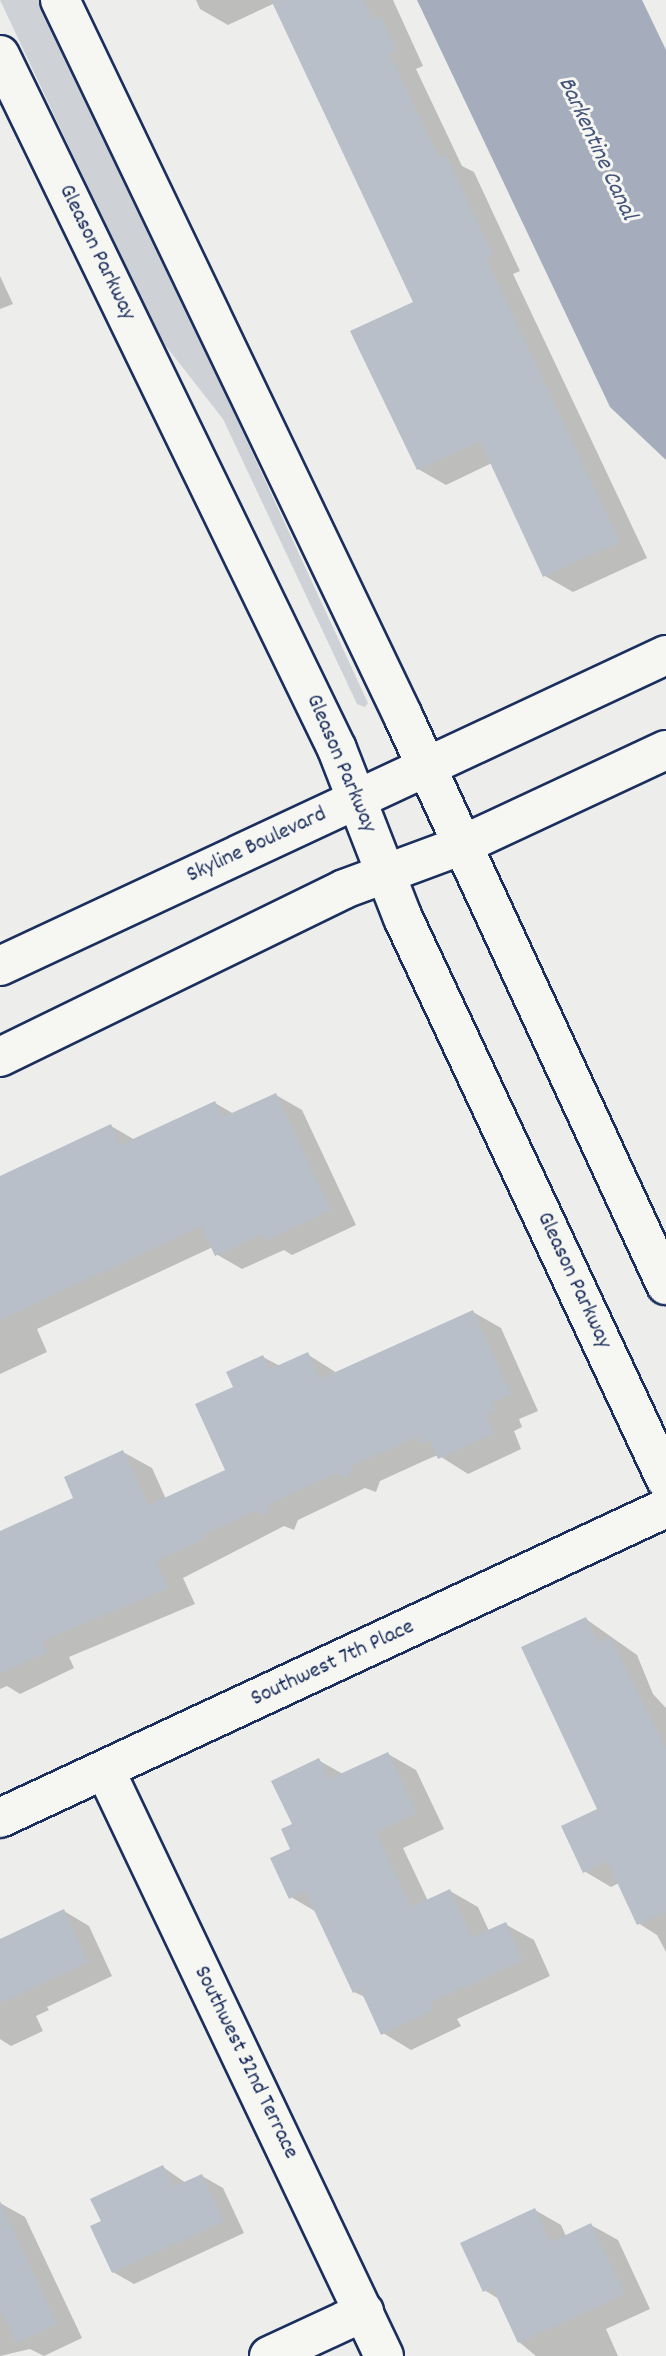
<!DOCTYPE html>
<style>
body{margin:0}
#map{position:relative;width:666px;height:2356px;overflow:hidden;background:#edeeec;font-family:Dekko,sans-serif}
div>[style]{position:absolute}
.green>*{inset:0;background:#ced2d7}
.water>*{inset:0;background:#a5acbc}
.shadow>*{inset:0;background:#0003}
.building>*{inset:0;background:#b9bfc8}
.roads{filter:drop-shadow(2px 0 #1b2f5e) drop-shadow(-2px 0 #1b2f5e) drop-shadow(0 2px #1b2f5e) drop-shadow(0 -2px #1b2f5e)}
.street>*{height:38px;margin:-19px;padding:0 19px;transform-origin:19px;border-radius:19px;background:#f6f6f2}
.secondary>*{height:38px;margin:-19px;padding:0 19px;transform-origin:19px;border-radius:19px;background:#f6f6f2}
span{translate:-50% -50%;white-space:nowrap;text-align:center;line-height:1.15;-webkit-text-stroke:6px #f6f6f2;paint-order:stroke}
.street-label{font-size:23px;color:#1b2f5e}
.water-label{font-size:24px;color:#44547a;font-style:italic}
</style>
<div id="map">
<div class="green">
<i style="clip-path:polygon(0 0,43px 0,368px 703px,365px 707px,357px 704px,223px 419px,158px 336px)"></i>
</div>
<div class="water">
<i style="clip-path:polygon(417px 0,642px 0,666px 50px,666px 460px,610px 407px)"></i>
</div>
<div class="shadow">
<i style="clip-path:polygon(196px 0,393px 0,423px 66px,416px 69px,462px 166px,474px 172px,520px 271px,513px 274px,647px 558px,573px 592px,545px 576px,492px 463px,446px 485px,418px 469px,416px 303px,275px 3px,228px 25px,200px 9px)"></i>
<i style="clip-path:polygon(0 276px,13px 304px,0 309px)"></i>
<i style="clip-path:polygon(276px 1095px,302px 1110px,356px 1225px,292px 1255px,284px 1250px,242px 1269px,216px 1254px,213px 1247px,37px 1329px,47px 1352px,0 1374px,0 1178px,111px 1126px,135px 1140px,215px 1103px,234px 1114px)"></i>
<i style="clip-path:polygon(473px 1312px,501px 1328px,538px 1411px,519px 1419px,522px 1427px,514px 1431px,521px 1449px,468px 1474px,438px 1455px,426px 1460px,380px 1481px,376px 1492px,365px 1488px,298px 1520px,294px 1530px,284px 1526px,183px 1578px,195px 1604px,69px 1657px,74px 1668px,20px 1694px,7px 1686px,0 1689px,0 1533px,76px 1499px,123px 1452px,152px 1468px,166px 1499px,228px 1470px,235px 1387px,263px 1357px,280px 1366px,307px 1354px,337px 1373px)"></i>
<i style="clip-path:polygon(586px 1619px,637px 1655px,653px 1694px,666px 1708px,666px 1952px,657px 1935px,638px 1923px,619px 1883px,611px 1887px,584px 1871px,599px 1810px)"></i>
<i style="clip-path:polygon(388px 1754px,416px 1770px,444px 1829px,403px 1848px,428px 1901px,450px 1891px,478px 1907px,489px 1931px,505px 1924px,534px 1940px,550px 1976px,457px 2019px,461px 2026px,411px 2050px,383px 2033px,367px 1998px,354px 1992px,318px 1913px,291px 1897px,294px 1825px,318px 1760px,343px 1774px)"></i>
<i style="clip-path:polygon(64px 1911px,89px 1926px,112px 1976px,47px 2007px,49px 2010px,36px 2016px,43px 2031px,11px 2046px,0 2039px,0 1941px)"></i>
<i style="clip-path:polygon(163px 2167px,186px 2183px,202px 2176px,223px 2188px,244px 2233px,134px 2284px,113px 2272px,103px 2222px)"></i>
<i style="clip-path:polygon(0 2203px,25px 2217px,82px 2338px,44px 2356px,30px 2349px,0 2356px)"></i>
<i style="clip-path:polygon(535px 2210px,561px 2225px,566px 2236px,591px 2225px,618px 2240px,650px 2309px,606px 2329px,618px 2356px,536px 2356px,519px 2342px,499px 2299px,484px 2290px)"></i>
</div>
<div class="building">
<i style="clip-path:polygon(271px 0,364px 0,373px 20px,381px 16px,396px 50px,389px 53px,439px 157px,446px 154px,493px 255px,486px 258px,620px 542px,543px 577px,480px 441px,417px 470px,350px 331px,413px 302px)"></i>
<i style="clip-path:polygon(276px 1093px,331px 1210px,265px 1241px,262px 1234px,215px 1256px,201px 1226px,0 1320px,0 1176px,111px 1124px,120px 1145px,215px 1101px,223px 1117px)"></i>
<i style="clip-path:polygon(473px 1310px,511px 1394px,491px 1403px,495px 1411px,486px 1415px,494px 1433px,438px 1459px,430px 1440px,421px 1444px,418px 1436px,352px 1466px,348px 1478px,336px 1473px,269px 1504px,266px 1515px,255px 1511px,202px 1535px,204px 1539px,156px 1561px,168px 1588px,42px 1641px,47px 1652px,0 1674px,0 1531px,73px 1498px,64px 1477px,123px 1450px,149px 1505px,225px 1470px,195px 1404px,233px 1387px,226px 1372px,263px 1355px,270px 1369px,308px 1352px,320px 1379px)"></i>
<i style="clip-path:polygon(586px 1617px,598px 1642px,610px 1637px,666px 1749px,666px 1911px,637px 1925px,607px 1861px,583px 1873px,561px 1826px,597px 1809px,521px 1647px)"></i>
<i style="clip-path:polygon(388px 1752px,417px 1813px,376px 1832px,411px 1907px,450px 1889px,472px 1937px,506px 1922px,523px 1960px,430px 2003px,434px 2010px,381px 2035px,360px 1989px,353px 1993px,305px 1891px,289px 1899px,270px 1858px,290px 1849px,281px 1829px,292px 1824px,271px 1781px,319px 1758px,329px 1779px)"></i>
<i style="clip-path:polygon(64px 1909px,88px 1962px,0 2003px,0 1939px)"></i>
<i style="clip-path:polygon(163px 2165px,173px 2187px,202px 2174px,224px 2221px,112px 2273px,90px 2226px,101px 2221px,90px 2199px)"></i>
<i style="clip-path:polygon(0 2201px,57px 2324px,16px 2343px,0 2308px)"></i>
<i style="clip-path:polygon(535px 2208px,551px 2242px,591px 2223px,625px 2294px,518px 2343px,492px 2287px,483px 2292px,460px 2243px)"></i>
</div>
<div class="roads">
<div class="street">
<i style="left:105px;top:1770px;width:649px;rotate:64.54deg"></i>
<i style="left:0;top:1818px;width:735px;rotate:-24.96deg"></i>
<i style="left:269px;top:2356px;width:105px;rotate:-24.9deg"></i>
</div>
<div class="secondary">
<i style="left:60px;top:0;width:794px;rotate:64.4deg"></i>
<i style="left:403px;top:716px;width:627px;rotate:65.19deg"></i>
<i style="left:0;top:55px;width:771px;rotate:64.1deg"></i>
<i style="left:337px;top:749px;width:181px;rotate:68.7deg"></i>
<i style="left:403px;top:918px;width:620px;rotate:64.92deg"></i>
<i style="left:0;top:966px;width:735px;rotate:-25.03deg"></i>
<i style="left:0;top:1057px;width:383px;rotate:-26deg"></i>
<i style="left:344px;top:889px;width:124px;rotate:-20.3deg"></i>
<i style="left:460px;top:846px;width:227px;rotate:-25deg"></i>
</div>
</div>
<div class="street-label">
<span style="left:96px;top:253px;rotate:64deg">Gleason Parkway</span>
<span style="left:340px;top:764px;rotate:67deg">Gleason Parkway</span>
<span style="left:257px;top:846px;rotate:-25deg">Skyline Boulevard</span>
<span style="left:573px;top:1281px;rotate:65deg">Gleason Parkway</span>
<span style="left:333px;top:1664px;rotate:-25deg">Southwest 7th Place</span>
<span style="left:245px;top:2063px;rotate:64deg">Southwest 32nd Terrace</span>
</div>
<div class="water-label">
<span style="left:596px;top:149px;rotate:65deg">Barkentine Canal</span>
</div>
</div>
